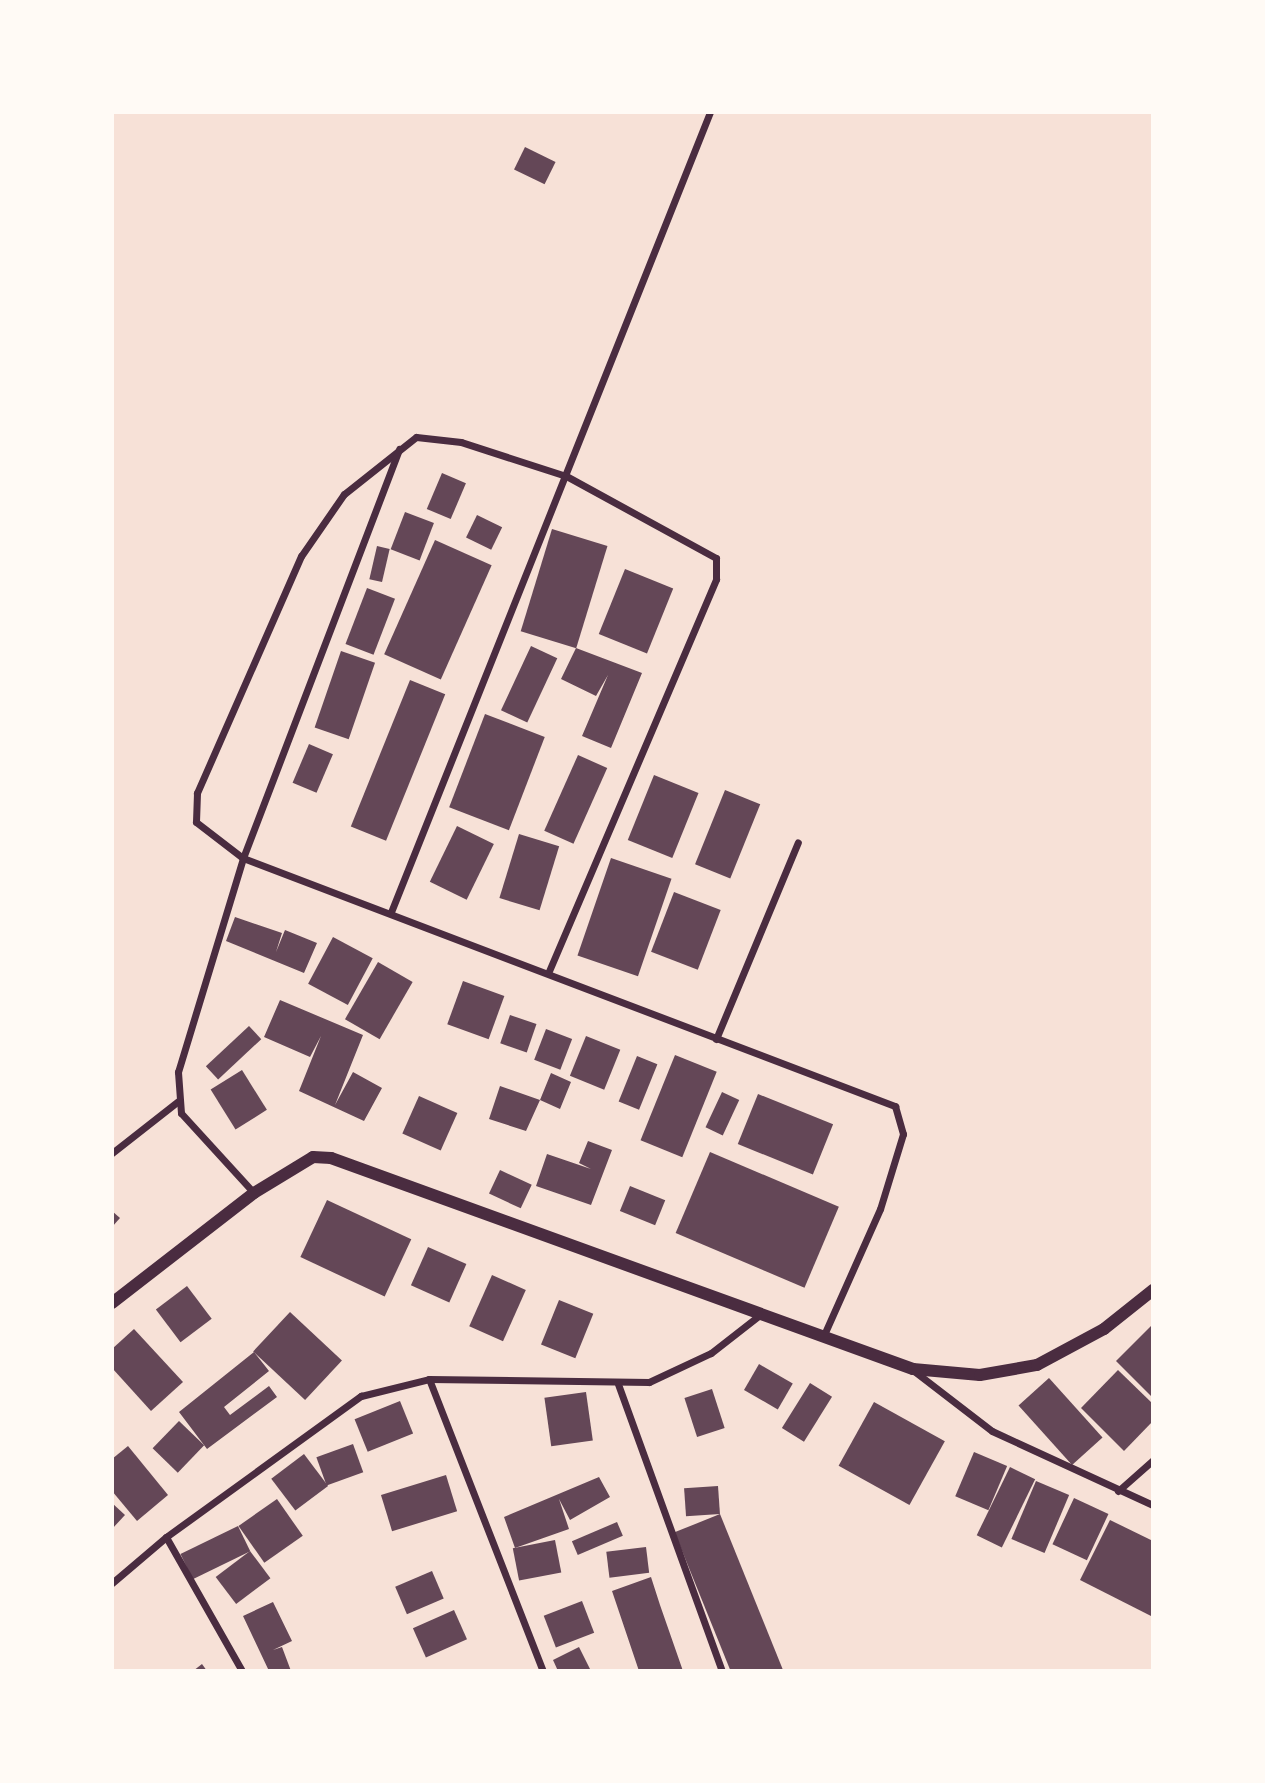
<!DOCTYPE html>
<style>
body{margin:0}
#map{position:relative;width:1265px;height:1783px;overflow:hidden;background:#f7e1d7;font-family:Poppins,sans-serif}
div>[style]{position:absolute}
.building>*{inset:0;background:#644757;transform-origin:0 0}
.minor>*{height:7px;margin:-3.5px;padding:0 3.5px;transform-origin:3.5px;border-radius:3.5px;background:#4a2c40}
.tertiary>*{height:12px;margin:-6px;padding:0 6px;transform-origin:6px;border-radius:6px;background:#4a2c40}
span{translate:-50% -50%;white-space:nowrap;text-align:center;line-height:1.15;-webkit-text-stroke:6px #fffaf5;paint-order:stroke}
.frame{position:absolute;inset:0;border:114px solid #fffaf5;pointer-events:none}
</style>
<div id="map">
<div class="building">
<i style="left:525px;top:147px;width:34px;height:25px;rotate:26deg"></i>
<i style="left:442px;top:473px;width:26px;height:39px;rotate:23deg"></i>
<i style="left:405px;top:512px;width:31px;height:40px;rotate:21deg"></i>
<i style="left:477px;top:515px;width:28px;height:25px;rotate:26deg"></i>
<i style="left:552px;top:529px;width:58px;height:107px;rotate:17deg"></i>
<i style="left:435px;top:540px;width:62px;height:125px;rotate:24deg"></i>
<i style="left:377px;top:546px;width:13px;height:34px;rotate:13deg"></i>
<i style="left:625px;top:569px;width:52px;height:70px;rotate:22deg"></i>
<i style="left:367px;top:588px;width:30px;height:60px;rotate:21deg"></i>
<i style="left:531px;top:646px;width:29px;height:71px;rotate:25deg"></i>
<i style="clip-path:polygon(576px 648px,642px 673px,611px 748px,582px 736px,608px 675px,596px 696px,561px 679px)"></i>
<i style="left:341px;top:651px;width:36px;height:81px;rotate:19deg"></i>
<i style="left:410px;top:680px;width:38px;height:158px;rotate:22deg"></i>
<i style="left:485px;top:714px;width:64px;height:100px;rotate:21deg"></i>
<i style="left:309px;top:744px;width:26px;height:42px;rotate:23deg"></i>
<i style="left:578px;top:755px;width:32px;height:83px;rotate:24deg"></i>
<i style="left:654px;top:775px;width:48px;height:70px;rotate:22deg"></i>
<i style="left:725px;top:790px;width:38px;height:80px;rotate:22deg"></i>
<i style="left:457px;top:826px;width:41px;height:62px;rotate:26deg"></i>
<i style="left:519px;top:834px;width:42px;height:67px;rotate:17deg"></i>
<i style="left:611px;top:858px;width:64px;height:103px;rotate:19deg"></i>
<i style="left:674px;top:892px;width:50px;height:64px;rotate:21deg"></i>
<i style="clip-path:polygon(235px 917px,282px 933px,276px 952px,285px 930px,317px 943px,304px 973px,226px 941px)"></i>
<i style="left:333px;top:937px;width:45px;height:53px;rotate:28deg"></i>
<i style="left:378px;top:962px;width:40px;height:66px;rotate:30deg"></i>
<i style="left:463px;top:981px;width:44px;height:46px;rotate:20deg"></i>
<i style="clip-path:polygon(280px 1000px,363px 1035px,335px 1105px,353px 1072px,382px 1088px,364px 1121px,299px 1091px,321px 1036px,310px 1057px,264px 1037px)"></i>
<i style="left:510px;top:1015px;width:28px;height:30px;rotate:19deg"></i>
<i style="left:249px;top:1026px;width:18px;height:59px;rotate:47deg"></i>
<i style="left:546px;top:1029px;width:28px;height:33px;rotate:21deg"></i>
<i style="left:586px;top:1036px;width:37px;height:43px;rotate:22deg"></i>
<i style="left:675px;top:1055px;width:45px;height:92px;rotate:22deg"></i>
<i style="left:637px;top:1056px;width:22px;height:49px;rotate:22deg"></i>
<i style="left:242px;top:1070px;width:47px;height:37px;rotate:58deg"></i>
<i style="clip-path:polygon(551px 1073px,571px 1082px,560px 1109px,540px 1100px,526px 1131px,489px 1119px,500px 1086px,540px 1100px)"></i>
<i style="left:722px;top:1092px;width:19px;height:39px;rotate:25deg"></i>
<i style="left:758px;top:1094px;width:81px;height:54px;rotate:22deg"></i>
<i style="left:419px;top:1096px;width:42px;height:41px;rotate:24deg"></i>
<i style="clip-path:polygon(588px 1141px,612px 1150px,591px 1205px,536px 1186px,547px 1154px,591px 1169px,579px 1163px)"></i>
<i style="left:710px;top:1152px;width:140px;height:88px;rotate:23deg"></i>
<i style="left:500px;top:1170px;width:35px;height:26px;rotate:25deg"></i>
<i style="left:630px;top:1186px;width:38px;height:27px;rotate:22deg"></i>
<i style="left:327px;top:1200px;width:93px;height:63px;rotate:25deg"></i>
<i style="clip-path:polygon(112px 1211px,120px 1218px,112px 1227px)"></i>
<i style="left:428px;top:1247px;width:42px;height:42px;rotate:24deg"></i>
<i style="left:492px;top:1275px;width:37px;height:56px;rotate:24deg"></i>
<i style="left:187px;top:1286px;width:41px;height:39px;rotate:53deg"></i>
<i style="left:559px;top:1300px;width:37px;height:48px;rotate:22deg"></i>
<i style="left:290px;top:1312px;width:71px;height:54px;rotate:43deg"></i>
<i style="clip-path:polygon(1153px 1324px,1153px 1398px,1116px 1361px)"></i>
<i style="clip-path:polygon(134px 1329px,183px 1382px,151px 1411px,112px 1368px,112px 1349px)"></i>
<i style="clip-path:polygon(254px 1352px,269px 1371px,224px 1407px,230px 1415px,269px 1386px,277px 1397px,207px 1449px,179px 1412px)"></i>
<i style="left:759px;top:1364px;width:39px;height:30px;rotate:30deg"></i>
<i style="clip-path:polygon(1118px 1370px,1153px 1404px,1153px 1421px,1124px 1451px,1081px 1408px)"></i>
<i style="left:1049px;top:1378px;width:80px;height:41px;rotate:48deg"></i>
<i style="left:810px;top:1383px;width:26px;height:53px;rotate:32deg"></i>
<i style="left:712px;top:1389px;width:41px;height:29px;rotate:72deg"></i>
<i style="left:586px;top:1392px;width:49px;height:42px;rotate:82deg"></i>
<i style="left:400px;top:1401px;width:35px;height:49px;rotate:68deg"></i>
<i style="left:874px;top:1402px;width:81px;height:73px;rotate:29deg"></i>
<i style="left:179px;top:1421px;width:35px;height:38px;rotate:44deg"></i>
<i style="left:353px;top:1444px;width:30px;height:39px;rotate:70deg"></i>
<i style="clip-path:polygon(128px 1446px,168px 1495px,137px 1521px,112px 1491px,112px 1459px)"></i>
<i style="left:974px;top:1452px;width:36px;height:48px;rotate:23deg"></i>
<i style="left:304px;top:1454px;width:40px;height:41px;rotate:53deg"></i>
<i style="left:1010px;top:1467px;width:28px;height:76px;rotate:26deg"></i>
<i style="left:446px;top:1475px;width:38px;height:68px;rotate:73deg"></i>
<i style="clip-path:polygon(599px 1477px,610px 1497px,570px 1520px,559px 1499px,569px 1529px,515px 1548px,504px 1517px)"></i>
<i style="left:1036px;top:1481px;width:36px;height:63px;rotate:23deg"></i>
<i style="left:718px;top:1486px;width:28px;height:34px;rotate:86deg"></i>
<i style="left:1074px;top:1498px;width:38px;height:51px;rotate:25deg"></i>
<i style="left:277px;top:1499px;width:45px;height:47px;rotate:55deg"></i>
<i style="clip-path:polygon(112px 1503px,125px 1515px,112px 1529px)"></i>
<i style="left:720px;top:1514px;width:169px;height:49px;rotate:68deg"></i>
<i style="clip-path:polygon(1110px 1520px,1153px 1541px,1153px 1617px,1080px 1580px)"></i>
<i style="left:617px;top:1522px;width:15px;height:49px;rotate:67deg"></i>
<i style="left:238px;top:1526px;width:28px;height:64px;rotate:64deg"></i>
<i style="left:555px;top:1540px;width:33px;height:43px;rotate:79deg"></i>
<i style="left:646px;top:1547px;width:26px;height:40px;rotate:83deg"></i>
<i style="left:250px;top:1551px;width:34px;height:43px;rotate:53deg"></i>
<i style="left:432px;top:1571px;width:30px;height:40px;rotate:67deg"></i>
<i style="clip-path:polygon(651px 1577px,660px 1605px,683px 1671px,639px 1671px,612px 1591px)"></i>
<i style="left:582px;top:1601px;width:34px;height:41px;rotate:69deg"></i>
<i style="clip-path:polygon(273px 1602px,292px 1641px,273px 1650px,282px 1647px,291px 1671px,269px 1671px,243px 1616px)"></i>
<i style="left:454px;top:1610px;width:32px;height:45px;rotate:66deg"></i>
<i style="clip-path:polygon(579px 1647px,591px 1671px,558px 1671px,553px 1660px)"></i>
<i style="clip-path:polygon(202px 1664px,207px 1671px,193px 1671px)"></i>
</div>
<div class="minor">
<i style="left:391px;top:912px;width:861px;rotate:-68.26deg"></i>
<i style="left:549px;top:971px;width:426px;rotate:-66.9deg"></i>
<i style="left:716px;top:579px;width:21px;rotate:-90deg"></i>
<i style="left:716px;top:558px;width:171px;rotate:-151.3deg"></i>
<i style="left:566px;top:476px;width:110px;rotate:-162.1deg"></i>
<i style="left:461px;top:442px;width:45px;rotate:-173.7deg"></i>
<i style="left:416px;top:437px;width:92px;rotate:141.6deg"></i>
<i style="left:344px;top:494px;width:75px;rotate:124.7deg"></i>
<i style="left:301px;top:556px;width:259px;rotate:113.7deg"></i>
<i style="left:197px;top:793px;width:29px;rotate:92deg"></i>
<i style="left:196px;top:822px;width:59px;rotate:37.5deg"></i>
<i style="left:243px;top:858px;width:698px;rotate:20.83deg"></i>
<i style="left:895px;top:1106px;width:29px;rotate:74deg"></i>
<i style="left:903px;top:1134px;width:78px;rotate:107deg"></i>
<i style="left:880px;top:1209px;width:140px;rotate:114deg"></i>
<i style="left:716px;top:1039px;width:213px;rotate:-67.4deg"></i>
<i style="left:112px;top:1153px;width:83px;rotate:-38.1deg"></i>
<i style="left:254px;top:1193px;width:108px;rotate:-132.4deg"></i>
<i style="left:181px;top:1113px;width:41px;rotate:-94.2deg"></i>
<i style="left:178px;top:1072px;width:224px;rotate:-73.1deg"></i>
<i style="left:243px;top:858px;width:438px;rotate:-69.1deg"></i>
<i style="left:914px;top:1371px;width:98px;rotate:37.6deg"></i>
<i style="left:992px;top:1431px;width:177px;rotate:24.7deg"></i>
<i style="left:429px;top:1379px;width:313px;rotate:68.7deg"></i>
<i style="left:618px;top:1384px;width:305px;rotate:70.1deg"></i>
<i style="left:1118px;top:1491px;width:47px;rotate:-41.5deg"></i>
<i style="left:166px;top:1537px;width:154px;rotate:60.4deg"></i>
<i style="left:112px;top:1583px;width:71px;rotate:-40.4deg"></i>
<i style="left:166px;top:1537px;width:241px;rotate:-35.9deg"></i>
<i style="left:361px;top:1396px;width:70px;rotate:-14deg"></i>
<i style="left:429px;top:1379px;width:220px;rotate:0.8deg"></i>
<i style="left:649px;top:1382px;width:68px;rotate:-25.1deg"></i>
<i style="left:711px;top:1353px;width:63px;rotate:-38deg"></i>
</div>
<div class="tertiary">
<i style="left:112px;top:1303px;width:180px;rotate:-37.8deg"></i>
<i style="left:254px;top:1193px;width:69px;rotate:-31.4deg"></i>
<i style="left:313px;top:1157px;width:18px;rotate:3deg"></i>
<i style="left:331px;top:1158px;width:619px;rotate:19.93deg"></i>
<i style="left:913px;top:1369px;width:67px;rotate:5.1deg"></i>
<i style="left:980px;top:1375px;width:58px;rotate:-10deg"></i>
<i style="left:1037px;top:1365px;width:76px;rotate:-28.2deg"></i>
<i style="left:1104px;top:1329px;width:63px;rotate:-38.5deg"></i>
</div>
<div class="frame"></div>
</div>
